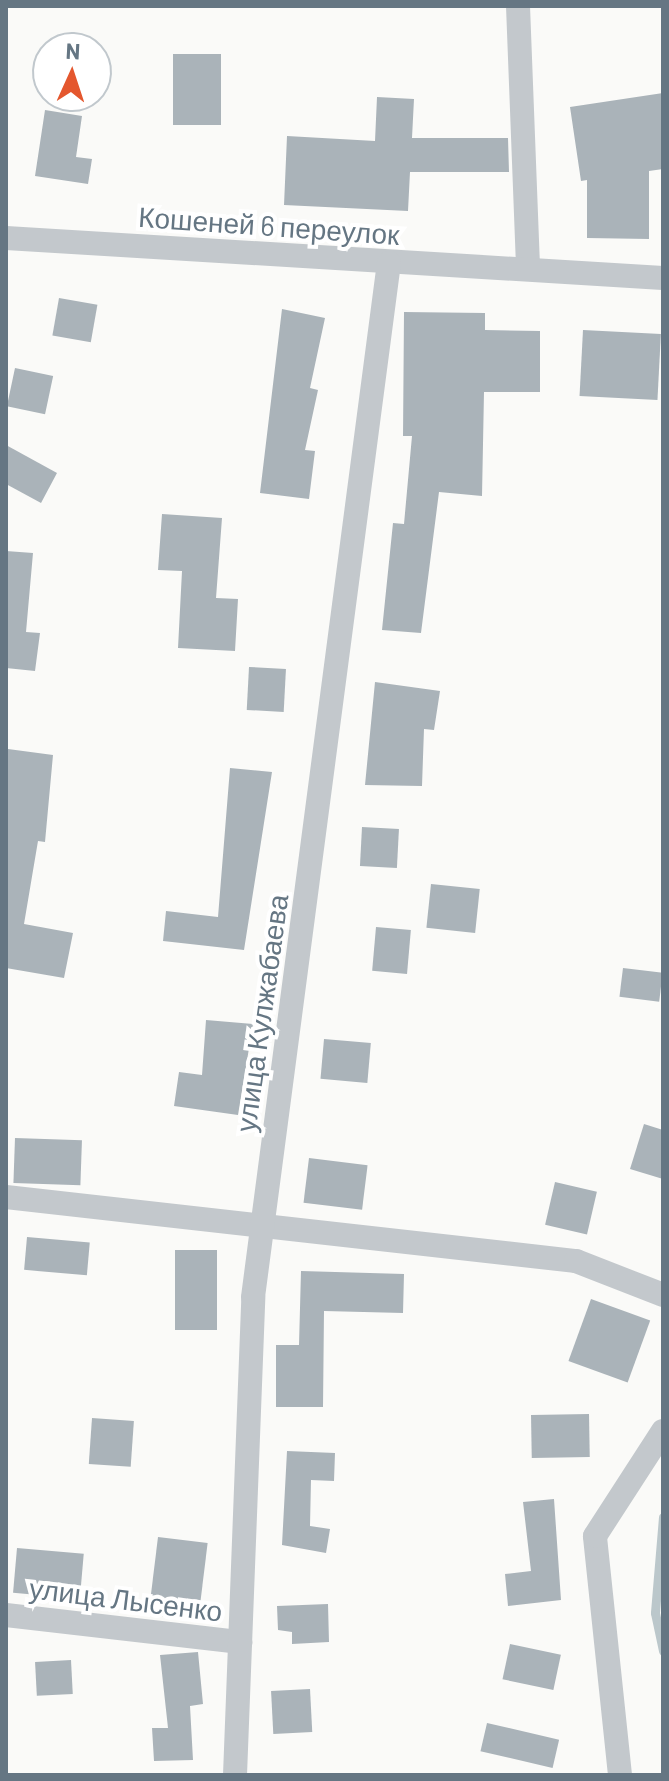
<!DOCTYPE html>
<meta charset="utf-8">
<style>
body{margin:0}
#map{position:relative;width:669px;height:1781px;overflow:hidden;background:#fafaf8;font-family:Barlow,sans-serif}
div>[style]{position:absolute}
.stream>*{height:9px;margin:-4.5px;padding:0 4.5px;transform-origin:4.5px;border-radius:4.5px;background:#bbc7cb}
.building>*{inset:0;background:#aab3b9;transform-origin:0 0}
.street>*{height:24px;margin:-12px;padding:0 12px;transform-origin:12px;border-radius:12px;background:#c3c8cc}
span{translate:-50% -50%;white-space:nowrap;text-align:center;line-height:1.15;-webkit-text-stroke:8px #fff;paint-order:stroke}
.street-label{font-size:28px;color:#657683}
.frame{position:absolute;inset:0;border:8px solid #657683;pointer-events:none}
.north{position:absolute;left:32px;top:32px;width:80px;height:80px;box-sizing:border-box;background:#fff;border:2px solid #c1c8cd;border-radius:50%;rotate:3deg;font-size:22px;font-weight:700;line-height:32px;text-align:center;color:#657683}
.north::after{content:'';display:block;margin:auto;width:28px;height:36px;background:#e4572e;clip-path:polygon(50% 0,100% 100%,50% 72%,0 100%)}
</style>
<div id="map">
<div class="stream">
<i style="left:663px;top:1517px;width:96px;rotate:94.8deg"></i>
<i style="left:655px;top:1613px;width:39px;rotate:78deg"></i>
</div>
<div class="building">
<i style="left:173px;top:54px;width:48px;height:71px"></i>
<i style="clip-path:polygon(663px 93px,663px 169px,649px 171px,649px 239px,587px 238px,587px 180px,581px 181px,570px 107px)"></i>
<i style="clip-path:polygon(377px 97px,414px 99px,412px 138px,508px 138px,509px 172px,410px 172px,408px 211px,284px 205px,287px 136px,375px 141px)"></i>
<i style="clip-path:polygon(45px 110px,82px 116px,76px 157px,92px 159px,88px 184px,35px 176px)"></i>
<i style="left:59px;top:298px;width:39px;height:38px;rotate:10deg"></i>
<i style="clip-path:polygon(282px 309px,325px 318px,310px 388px,318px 390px,305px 450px,315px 451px,309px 499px,260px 493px)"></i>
<i style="clip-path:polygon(404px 312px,485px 313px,485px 330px,540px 331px,540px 392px,484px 392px,482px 496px,439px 492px,421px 633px,382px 630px,393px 523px,404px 524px,412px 436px,403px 436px)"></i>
<i style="left:583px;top:330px;width:78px;height:66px;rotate:3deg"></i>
<i style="left:15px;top:368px;width:39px;height:39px;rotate:12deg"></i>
<i style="clip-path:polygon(6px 445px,57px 473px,41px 503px,6px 484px)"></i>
<i style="clip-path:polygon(162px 514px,222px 518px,216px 598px,238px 599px,235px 651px,178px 648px,182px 571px,158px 570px)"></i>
<i style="clip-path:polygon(6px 551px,33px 553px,26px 632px,40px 633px,35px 671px,6px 668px)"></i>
<i style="left:249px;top:667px;width:37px;height:43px;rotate:3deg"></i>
<i style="clip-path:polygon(375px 682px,440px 691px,434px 730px,424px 729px,422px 786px,365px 785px)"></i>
<i style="clip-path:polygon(8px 749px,53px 755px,45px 842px,38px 841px,24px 924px,73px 933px,64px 978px,6px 968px)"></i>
<i style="clip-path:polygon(230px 768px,272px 772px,244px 950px,163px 941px,166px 911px,218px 917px)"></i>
<i style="left:362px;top:827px;width:37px;height:39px;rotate:3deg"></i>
<i style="left:431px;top:884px;width:49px;height:44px;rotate:6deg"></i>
<i style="left:376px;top:927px;width:35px;height:44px;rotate:5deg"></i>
<i style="left:623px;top:968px;width:40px;height:29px;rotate:7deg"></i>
<i style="clip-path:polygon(206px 1020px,253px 1024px,238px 1115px,174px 1106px,179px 1072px,202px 1075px)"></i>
<i style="left:324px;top:1039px;width:47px;height:40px;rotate:5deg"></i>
<i style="clip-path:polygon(644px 1124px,663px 1130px,663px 1179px,630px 1169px)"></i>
<i style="left:15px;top:1138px;width:67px;height:45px;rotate:2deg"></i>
<i style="left:309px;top:1158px;width:59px;height:45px;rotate:7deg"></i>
<i style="left:555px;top:1182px;width:43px;height:44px;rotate:13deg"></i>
<i style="left:27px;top:1237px;width:63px;height:33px;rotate:5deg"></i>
<i style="left:175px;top:1250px;width:42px;height:80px"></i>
<i style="clip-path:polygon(301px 1271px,404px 1274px,403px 1313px,324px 1311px,323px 1407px,276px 1407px,276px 1345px,299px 1345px)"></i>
<i style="left:591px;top:1299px;width:63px;height:66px;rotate:20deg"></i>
<i style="left:589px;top:1414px;width:43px;height:58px;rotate:89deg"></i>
<i style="left:92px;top:1418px;width:42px;height:46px;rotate:4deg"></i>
<i style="clip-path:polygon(287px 1451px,335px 1453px,334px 1481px,311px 1480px,310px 1526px,330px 1529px,326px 1553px,282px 1545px)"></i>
<i style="clip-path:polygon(554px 1499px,561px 1600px,508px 1606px,505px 1574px,531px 1571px,523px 1502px)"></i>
<i style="left:158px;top:1537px;width:50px;height:78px;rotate:7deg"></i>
<i style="left:17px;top:1548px;width:67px;height:45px;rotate:5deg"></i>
<i style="clip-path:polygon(328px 1604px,329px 1642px,292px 1644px,292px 1632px,278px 1630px,277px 1606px)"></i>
<i style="left:510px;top:1644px;width:52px;height:36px;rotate:12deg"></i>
<i style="clip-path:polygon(198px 1652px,203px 1704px,190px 1706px,193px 1760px,154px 1761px,152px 1728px,168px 1728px,160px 1655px)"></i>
<i style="left:71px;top:1660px;width:34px;height:36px;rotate:87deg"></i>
<i style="left:310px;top:1689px;width:43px;height:39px;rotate:87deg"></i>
<i style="left:487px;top:1723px;width:74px;height:29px;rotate:13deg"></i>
</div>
<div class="street">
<i style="left:518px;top:6px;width:263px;rotate:87.8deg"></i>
<i style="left:6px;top:238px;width:658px;rotate:3.48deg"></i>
<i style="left:6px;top:1197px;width:574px;rotate:6.41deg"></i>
<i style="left:576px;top:1261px;width:93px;rotate:21.3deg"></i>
<i style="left:6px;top:1615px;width:236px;rotate:6.6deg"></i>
<i style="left:235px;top:1775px;width:478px;rotate:-87.8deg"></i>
<i style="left:253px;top:1297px;width:1043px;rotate:-82.51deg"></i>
<i style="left:620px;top:1775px;width:240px;rotate:-96deg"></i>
<i style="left:595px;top:1536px;width:125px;rotate:-57.1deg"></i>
</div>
<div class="street-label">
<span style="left:269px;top:225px;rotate:4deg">Кошеней 6 переулок</span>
<span style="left:261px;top:1013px;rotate:-82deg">улица Кулжабаева</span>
<span style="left:126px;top:1599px;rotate:7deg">улица Лысенко</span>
</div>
<div class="frame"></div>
<div class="north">N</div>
</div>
